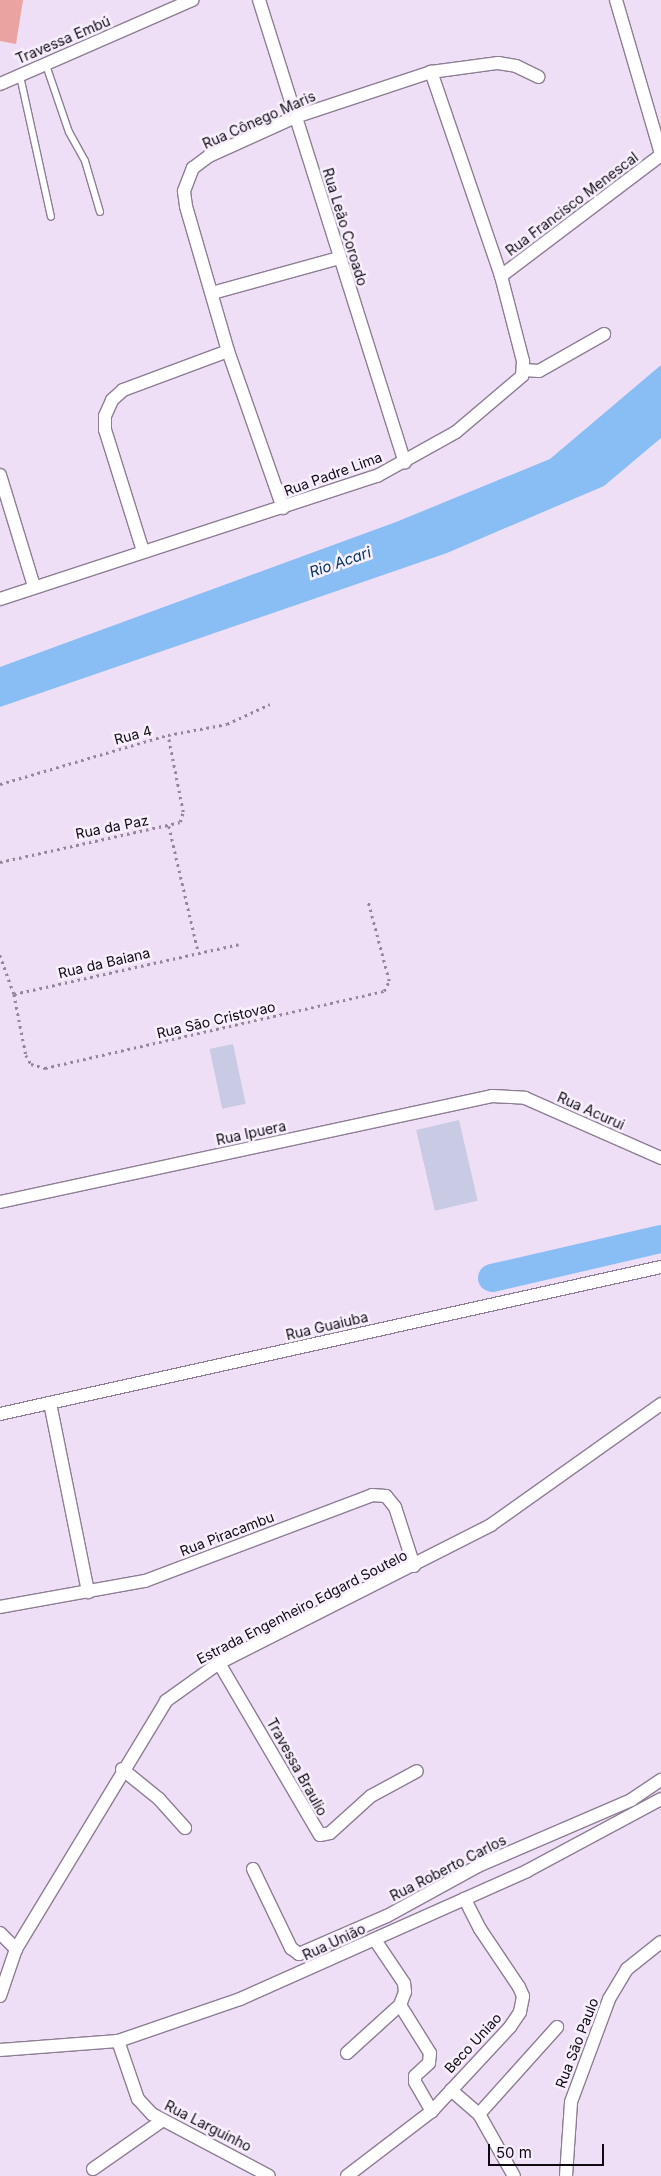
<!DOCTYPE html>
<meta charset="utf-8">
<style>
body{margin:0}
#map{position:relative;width:661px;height:2176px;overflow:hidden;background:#efdff6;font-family:Inter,sans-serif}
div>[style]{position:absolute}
.green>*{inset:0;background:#eba3a1}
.water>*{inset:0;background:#88bef4}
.river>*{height:28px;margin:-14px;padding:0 14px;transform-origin:14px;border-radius:14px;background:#88bef4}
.building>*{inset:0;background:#c9cae4;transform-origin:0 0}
.path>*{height:2.5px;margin-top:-1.25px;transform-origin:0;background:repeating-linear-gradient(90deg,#938798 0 2.5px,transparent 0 6.5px)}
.roads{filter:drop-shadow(1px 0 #8d7e94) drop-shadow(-1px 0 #8d7e94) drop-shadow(0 1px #8d7e94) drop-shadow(0 -1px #8d7e94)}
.service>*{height:6px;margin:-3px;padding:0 3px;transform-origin:3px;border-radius:3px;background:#fff}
.minor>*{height:12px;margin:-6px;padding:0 6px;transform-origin:6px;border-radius:6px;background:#fff}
span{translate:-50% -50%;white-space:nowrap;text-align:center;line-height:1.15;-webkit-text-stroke:5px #f8effd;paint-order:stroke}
.street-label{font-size:14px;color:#0f0a11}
.water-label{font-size:15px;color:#043964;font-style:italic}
.scale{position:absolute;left:488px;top:2144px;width:116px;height:22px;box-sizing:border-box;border:2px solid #0f0a11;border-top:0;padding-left:6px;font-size:15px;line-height:18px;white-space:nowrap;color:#0f0a11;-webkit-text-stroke:4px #f8effd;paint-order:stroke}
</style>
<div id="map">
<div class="green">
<i style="clip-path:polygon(0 0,23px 0,16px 44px,0 41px)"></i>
</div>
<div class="water">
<i style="clip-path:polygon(661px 365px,661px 438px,604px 486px,447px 553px,0 707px,0 667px,396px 522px,550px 459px)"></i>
</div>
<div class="river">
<i style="left:492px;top:1278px;width:173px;rotate:-13deg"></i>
</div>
<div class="building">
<i style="left:233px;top:1044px;width:61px;height:24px;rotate:78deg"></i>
<i style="left:459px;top:1120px;width:83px;height:44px;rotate:77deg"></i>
</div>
<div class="path">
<i style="left:0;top:784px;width:175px;rotate:-16.3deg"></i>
<i style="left:168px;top:735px;width:60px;rotate:-10.6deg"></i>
<i style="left:227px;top:724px;width:47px;rotate:-24.9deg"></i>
<i style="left:169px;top:826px;width:128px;rotate:76.9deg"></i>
<i style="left:0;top:862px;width:184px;rotate:-12.5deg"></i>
<i style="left:180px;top:822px;width:10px;rotate:-73deg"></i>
<i style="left:183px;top:812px;width:77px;rotate:-101.2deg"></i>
<i style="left:0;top:955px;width:41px;rotate:70.3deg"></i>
<i style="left:14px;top:994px;width:230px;rotate:-12.5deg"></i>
<i style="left:14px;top:994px;width:62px;rotate:78.9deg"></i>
<i style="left:26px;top:1055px;width:10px;rotate:61deg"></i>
<i style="left:31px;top:1064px;width:15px;rotate:16deg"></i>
<i style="left:45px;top:1068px;width:348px;rotate:-12.8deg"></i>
<i style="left:384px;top:991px;width:11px;rotate:-63deg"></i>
<i style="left:389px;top:981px;width:82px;rotate:-104.9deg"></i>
</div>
<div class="roads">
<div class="service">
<i style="left:46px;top:65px;width:71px;rotate:71.1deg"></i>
<i style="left:69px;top:132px;width:33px;rotate:61deg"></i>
<i style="left:85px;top:161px;width:53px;rotate:73.6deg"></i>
<i style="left:20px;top:76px;width:144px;rotate:77.6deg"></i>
</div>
<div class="minor">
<i style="left:259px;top:0;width:485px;rotate:72.5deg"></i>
<i style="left:616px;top:0;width:160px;rotate:73.7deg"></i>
<i style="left:0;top:84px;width:210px;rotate:-23.6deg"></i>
<i style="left:501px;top:276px;width:201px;rotate:-37.1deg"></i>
<i style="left:212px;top:293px;width:132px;rotate:-15.4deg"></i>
<i style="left:524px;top:370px;width:15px;rotate:4deg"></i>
<i style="left:539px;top:371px;width:75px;rotate:-29.6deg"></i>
<i style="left:0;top:475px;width:116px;rotate:73deg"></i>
<i style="left:283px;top:508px;width:166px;rotate:-109.3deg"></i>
<i style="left:228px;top:351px;width:151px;rotate:-106.2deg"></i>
<i style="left:186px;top:206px;width:15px;rotate:-98deg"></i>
<i style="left:184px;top:191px;width:25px;rotate:-69deg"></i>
<i style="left:193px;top:168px;width:20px;rotate:-37deg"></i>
<i style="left:209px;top:156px;width:94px;rotate:-24.4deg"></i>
<i style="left:295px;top:117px;width:143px;rotate:-18.3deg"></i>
<i style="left:431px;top:72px;width:68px;rotate:-7.7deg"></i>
<i style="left:498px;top:63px;width:18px;rotate:9deg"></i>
<i style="left:516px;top:66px;width:25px;rotate:26deg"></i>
<i style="left:143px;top:551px;width:127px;rotate:-107.4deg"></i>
<i style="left:105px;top:430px;width:14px;rotate:-90deg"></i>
<i style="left:105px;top:416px;width:17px;rotate:-66deg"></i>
<i style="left:112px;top:400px;width:15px;rotate:-42deg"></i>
<i style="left:123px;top:390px;width:112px;rotate:-20.4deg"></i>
<i style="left:0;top:599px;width:397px;rotate:-18.1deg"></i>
<i style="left:377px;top:476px;width:90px;rotate:-29.1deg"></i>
<i style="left:456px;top:432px;width:87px;rotate:-40.3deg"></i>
<i style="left:522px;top:376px;width:15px;rotate:-86deg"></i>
<i style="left:523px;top:361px;width:88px;rotate:-104.5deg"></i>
<i style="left:501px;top:276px;width:216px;rotate:-108.9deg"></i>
<i style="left:0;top:1202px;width:503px;rotate:-12.16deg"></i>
<i style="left:492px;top:1096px;width:33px;rotate:3deg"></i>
<i style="left:525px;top:1098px;width:149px;rotate:23.8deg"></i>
<i style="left:50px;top:1403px;width:193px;rotate:78.6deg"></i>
<i style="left:0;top:1414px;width:677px;rotate:-12.54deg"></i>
<i style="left:0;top:1607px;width:147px;rotate:-10.2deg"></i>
<i style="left:145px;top:1581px;width:243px;rotate:-20.7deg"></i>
<i style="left:372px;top:1495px;width:14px;rotate:4deg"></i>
<i style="left:386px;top:1496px;width:14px;rotate:51deg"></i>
<i style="left:395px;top:1507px;width:62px;rotate:72.1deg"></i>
<i style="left:219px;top:1663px;width:199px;rotate:59.6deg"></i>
<i style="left:320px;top:1835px;width:10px;rotate:-11deg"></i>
<i style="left:330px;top:1833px;width:55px;rotate:-42.1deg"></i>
<i style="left:371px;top:1796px;width:52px;rotate:-28.5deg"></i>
<i style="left:122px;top:1769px;width:48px;rotate:39deg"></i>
<i style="left:159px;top:1799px;width:39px;rotate:48deg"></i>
<i style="left:253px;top:1869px;width:88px;rotate:64.3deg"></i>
<i style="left:291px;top:1948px;width:10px;rotate:37deg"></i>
<i style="left:299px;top:1954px;width:96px;rotate:-23.4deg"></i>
<i style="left:387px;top:1916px;width:104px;rotate:-28.8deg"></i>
<i style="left:478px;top:1866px;width:167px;rotate:-23.3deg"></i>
<i style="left:631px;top:1800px;width:36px;rotate:-34deg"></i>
<i style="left:0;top:1933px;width:23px;rotate:45deg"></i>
<i style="left:0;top:1996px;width:50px;rotate:-71.2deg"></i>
<i style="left:16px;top:1949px;width:290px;rotate:-58.8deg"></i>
<i style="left:166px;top:1701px;width:65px;rotate:-35.6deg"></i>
<i style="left:219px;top:1663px;width:305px;rotate:-26.9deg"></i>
<i style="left:491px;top:1525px;width:209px;rotate:-35.4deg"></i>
<i style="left:400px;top:2005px;width:57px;rotate:58deg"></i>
<i style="left:430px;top:2053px;width:10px;rotate:96deg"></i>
<i style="left:429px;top:2063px;width:19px;rotate:137deg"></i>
<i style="left:415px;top:2076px;width:6px;rotate:90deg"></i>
<i style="left:415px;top:2082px;width:34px;rotate:60deg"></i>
<i style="left:118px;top:2041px;width:61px;rotate:71deg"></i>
<i style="left:138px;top:2099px;width:21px;rotate:47deg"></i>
<i style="left:152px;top:2114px;width:132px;rotate:27.9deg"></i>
<i style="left:0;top:2050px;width:118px;rotate:-4.4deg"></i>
<i style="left:118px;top:2041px;width:129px;rotate:-19deg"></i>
<i style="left:240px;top:1999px;width:314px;rotate:-24deg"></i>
<i style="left:527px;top:1871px;width:152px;rotate:-28.2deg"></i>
<i style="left:347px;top:2053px;width:72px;rotate:-42.2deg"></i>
<i style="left:400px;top:2005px;width:14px;rotate:-69deg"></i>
<i style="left:405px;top:1992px;width:9px;rotate:-96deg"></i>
<i style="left:404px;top:1983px;width:52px;rotate:-124deg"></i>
<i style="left:451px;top:2090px;width:37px;rotate:41deg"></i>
<i style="left:479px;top:2114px;width:71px;rotate:60.6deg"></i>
<i style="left:479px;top:2114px;width:117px;rotate:-48.1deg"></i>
<i style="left:93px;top:2169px;width:85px;rotate:-35deg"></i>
<i style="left:347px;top:2176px;width:107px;rotate:-37.4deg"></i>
<i style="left:432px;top:2111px;width:115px;rotate:-47.1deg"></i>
<i style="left:510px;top:2027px;width:18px;rotate:-56deg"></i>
<i style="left:520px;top:2012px;width:16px;rotate:-79deg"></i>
<i style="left:523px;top:1996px;width:10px;rotate:-114deg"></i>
<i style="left:519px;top:1987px;width:70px;rotate:-123.9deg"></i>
<i style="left:480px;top:1929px;width:34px;rotate:-117deg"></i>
<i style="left:566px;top:2176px;width:74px;rotate:-86.1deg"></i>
<i style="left:571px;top:2102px;width:110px;rotate:-69.7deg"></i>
<i style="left:609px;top:1999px;width:35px;rotate:-59deg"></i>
<i style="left:627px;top:1969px;width:43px;rotate:-38.5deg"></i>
</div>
</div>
<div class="street-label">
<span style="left:63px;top:40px;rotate:-23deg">Travessa Embú</span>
<span style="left:259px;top:120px;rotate:-24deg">Rua Cônego Maris</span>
<span style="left:572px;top:204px;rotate:-37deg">Rua Francisco Menescal</span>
<span style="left:345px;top:227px;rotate:73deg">Rua Leão Coroado</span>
<span style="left:333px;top:474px;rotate:-20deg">Rua Padre Lima</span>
<span style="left:133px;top:735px;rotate:-15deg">Rua 4</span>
<span style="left:112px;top:827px;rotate:-11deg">Rua da Paz</span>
<span style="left:104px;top:963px;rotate:-13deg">Rua da Baiana</span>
<span style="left:216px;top:1020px;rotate:-13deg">Rua Sāo Cristovao</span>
<span style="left:591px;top:1111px;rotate:24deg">Rua Acurui</span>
<span style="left:251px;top:1133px;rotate:-12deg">Rua Ipuera</span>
<span style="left:327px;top:1326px;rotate:-13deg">Rua Guaiuba</span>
<span style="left:227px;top:1534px;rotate:-21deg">Rua Piracambu</span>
<span style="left:302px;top:1607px;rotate:-27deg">Estrada Engenheiro Edgard Soutelo</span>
<span style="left:297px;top:1767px;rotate:61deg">Travessa Braulio</span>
<span style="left:448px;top:1868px;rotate:-27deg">Rua Roberto Carlos</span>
<span style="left:334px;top:1942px;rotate:-25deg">Rua União</span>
<span style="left:473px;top:2043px;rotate:-47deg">Beco Uniao</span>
<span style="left:577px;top:2043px;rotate:-69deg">Rua Sāo Paulo</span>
<span style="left:208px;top:2126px;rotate:27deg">Rua Larguinho</span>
</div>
<div class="water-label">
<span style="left:340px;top:562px;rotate:-19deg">Rio Acari</span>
</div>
<div class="scale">50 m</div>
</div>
